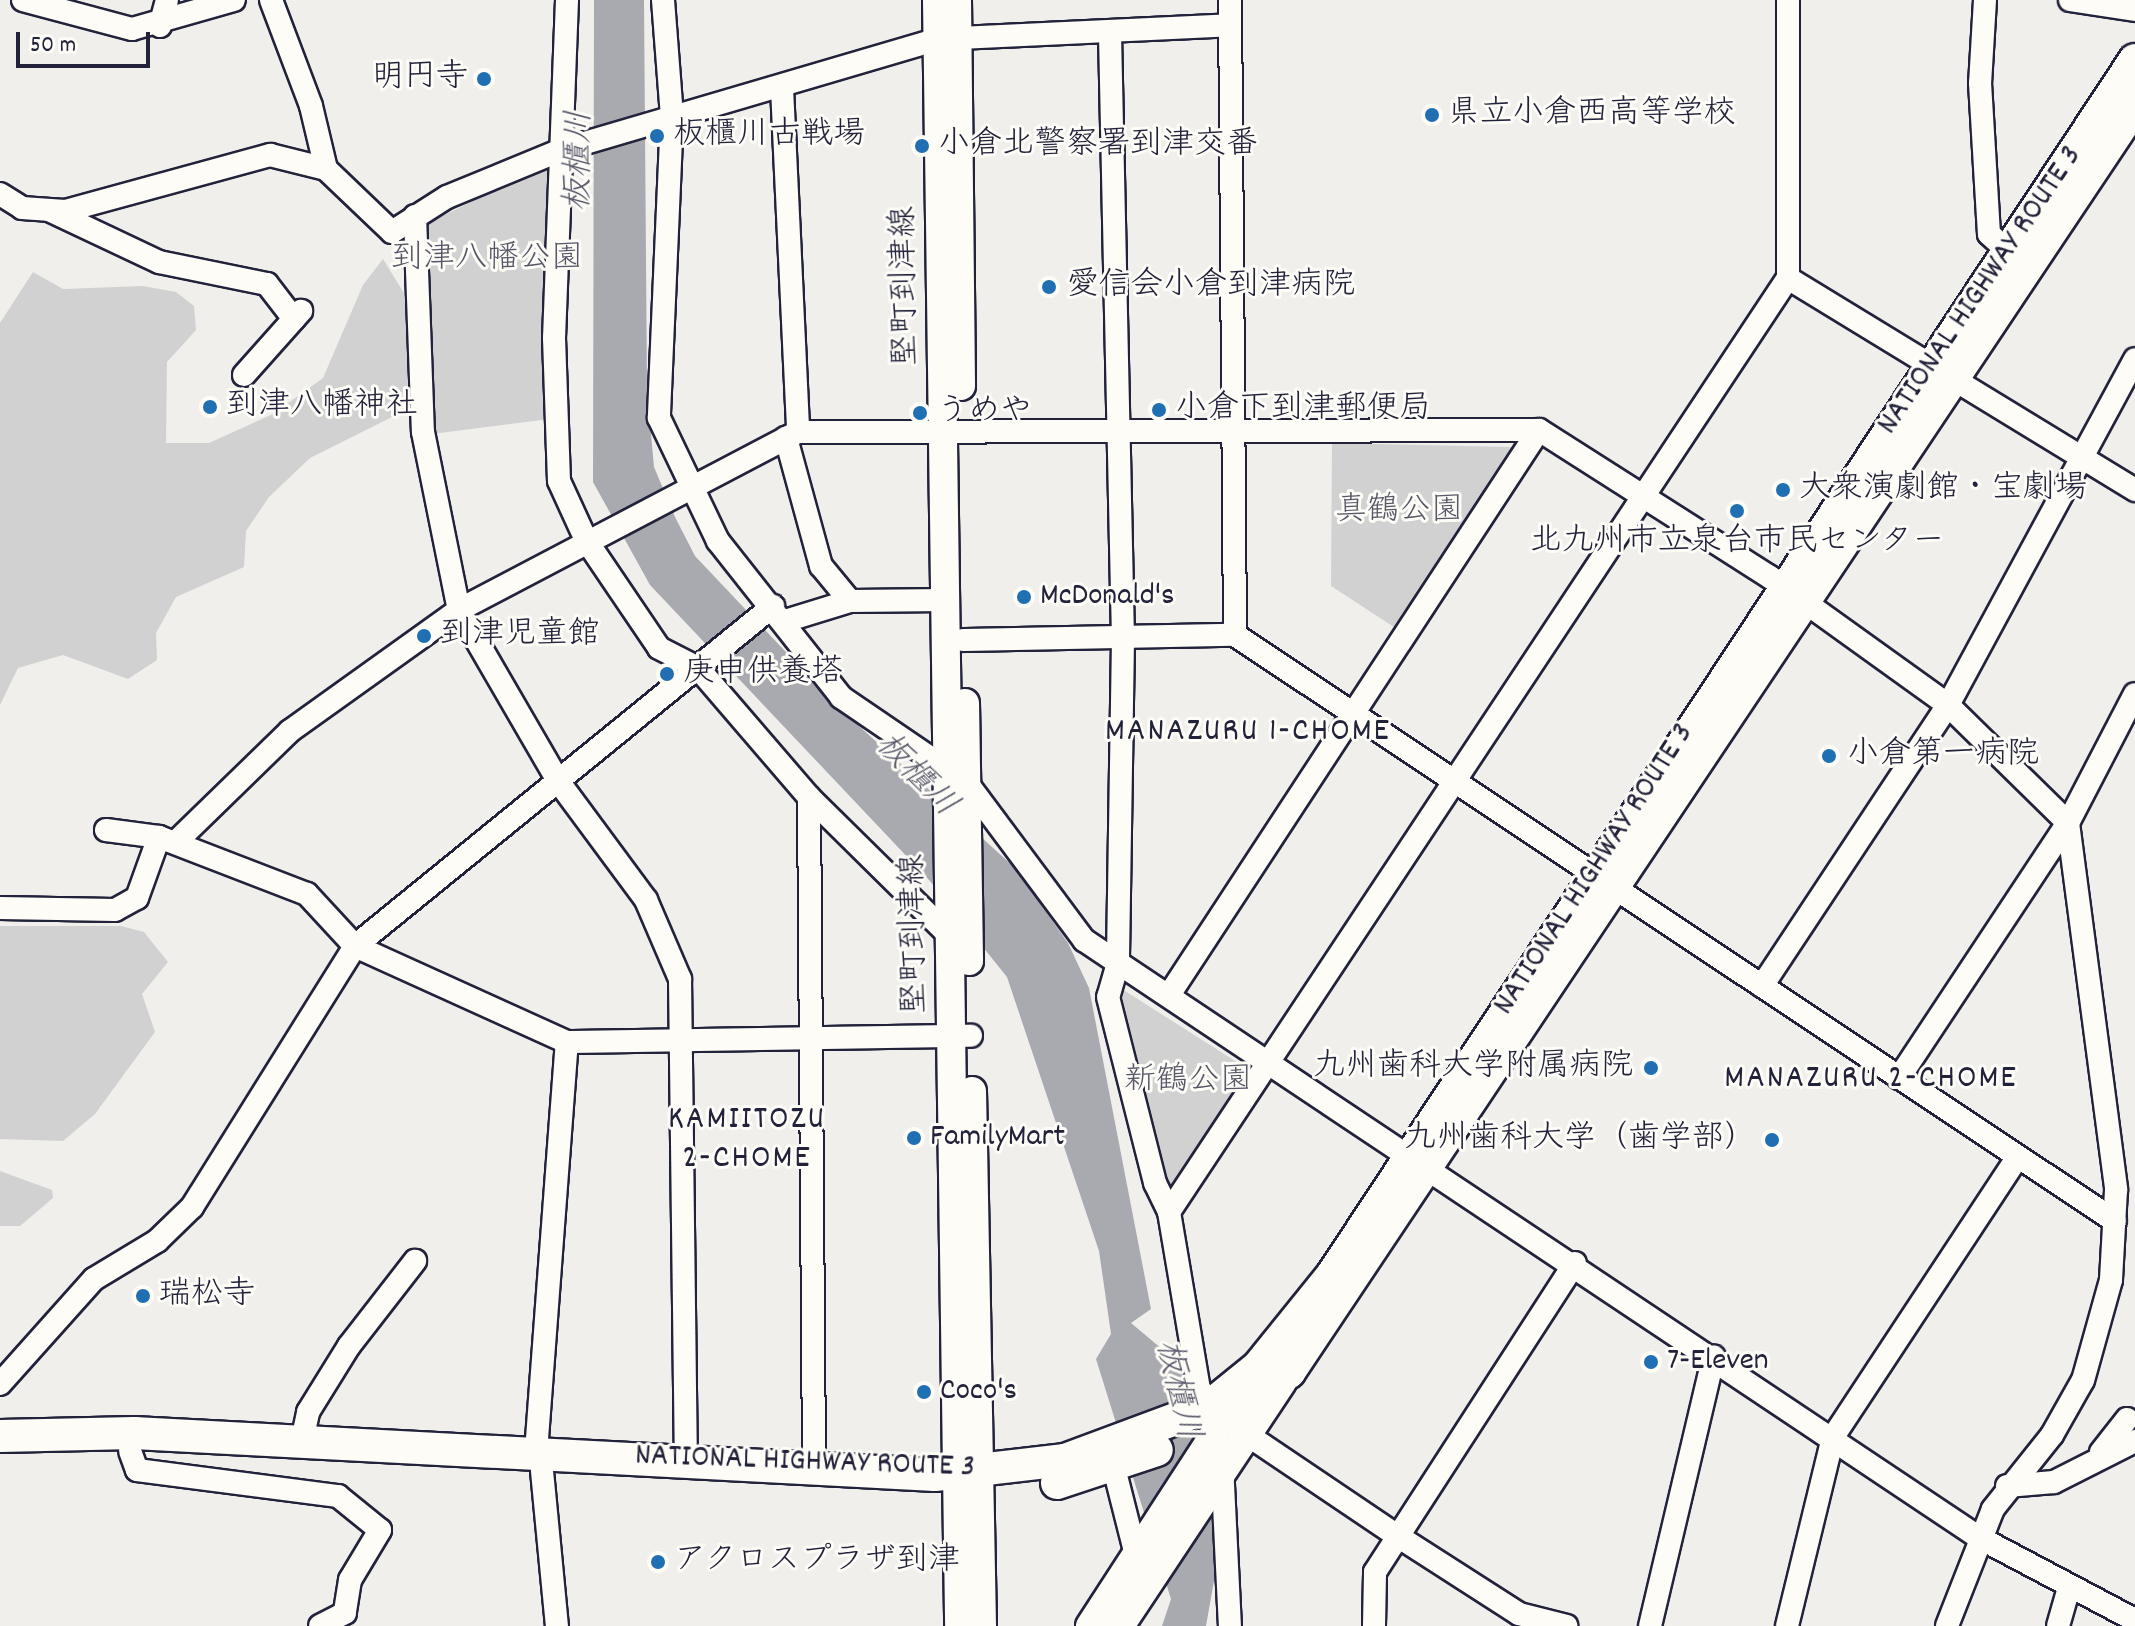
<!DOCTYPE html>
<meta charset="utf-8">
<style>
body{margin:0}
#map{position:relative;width:2135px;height:1626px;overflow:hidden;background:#f0efec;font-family:Dekko,"Klee One",sans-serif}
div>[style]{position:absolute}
.green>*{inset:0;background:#d2d1d1}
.water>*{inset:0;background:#a9a9b0}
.roads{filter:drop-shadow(2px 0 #22223b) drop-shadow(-2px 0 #22223b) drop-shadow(0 2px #22223b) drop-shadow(0 -2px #22223b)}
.minor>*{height:22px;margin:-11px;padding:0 11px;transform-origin:11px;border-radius:11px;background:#fdfcf7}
.major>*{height:28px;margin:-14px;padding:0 14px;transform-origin:14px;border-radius:14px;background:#fdfcf7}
.highway>*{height:32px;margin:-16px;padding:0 16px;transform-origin:16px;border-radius:16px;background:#fdfcf7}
.dots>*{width:22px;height:22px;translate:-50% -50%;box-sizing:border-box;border:4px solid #fdfcf7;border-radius:50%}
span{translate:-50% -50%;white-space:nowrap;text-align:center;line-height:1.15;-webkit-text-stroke:6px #fdfcf7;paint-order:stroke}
.poi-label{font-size:32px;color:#22223b}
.right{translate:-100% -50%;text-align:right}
.left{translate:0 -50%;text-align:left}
.park-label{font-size:32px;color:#575768}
.street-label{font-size:32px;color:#22223b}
.water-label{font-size:34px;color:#58586a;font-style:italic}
.neighbourhood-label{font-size:34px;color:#22223b;letter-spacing:2px}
.scale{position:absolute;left:16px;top:32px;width:134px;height:36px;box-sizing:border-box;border:4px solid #22223b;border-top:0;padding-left:10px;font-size:24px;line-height:28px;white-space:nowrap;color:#22223b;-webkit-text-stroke:6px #fdfcf7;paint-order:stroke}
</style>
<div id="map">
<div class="green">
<i style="clip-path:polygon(549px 164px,555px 176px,550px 419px,432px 434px,426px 224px)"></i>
<i style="clip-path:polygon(383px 259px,407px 298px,408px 409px,310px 458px,269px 497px,246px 531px,244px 567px,176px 597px,156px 633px,157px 660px,128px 679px,63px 655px,18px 668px,0 705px,0 323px,33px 272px,63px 289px,143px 286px,176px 292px,194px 306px,196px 330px,167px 362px,166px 443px,209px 443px,273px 414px,323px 378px,363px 285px)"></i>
<i style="clip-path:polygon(1332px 443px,1511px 447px,1516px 459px,1400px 631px,1331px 586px)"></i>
<i style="clip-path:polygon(0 926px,121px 926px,144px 932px,168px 962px,142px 994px,155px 1032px,95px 1114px,63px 1141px,0 1139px)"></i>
<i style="clip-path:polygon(1122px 989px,1251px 1071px,1170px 1189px,1120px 996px)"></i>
<i style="clip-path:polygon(0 1171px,52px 1190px,53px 1198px,20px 1226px,0 1226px)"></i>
</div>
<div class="water">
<i style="clip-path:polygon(594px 0,644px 0,647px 390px,654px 467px,675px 517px,695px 556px,837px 706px,1014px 867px,1068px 943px,1089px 988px,1151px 1309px,1131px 1323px,1181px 1365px,1218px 1558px,1206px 1626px,1162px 1626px,1171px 1599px,1096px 1359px,1111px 1334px,1099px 1251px,1007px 977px,930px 881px,650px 585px,593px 482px)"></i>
</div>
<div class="roads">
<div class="minor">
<i style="left:23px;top:0;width:113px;rotate:14.9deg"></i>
<i style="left:132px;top:29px;width:106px;rotate:-15.9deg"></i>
<i style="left:271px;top:0;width:113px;rotate:69.3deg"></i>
<i style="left:311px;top:106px;width:65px;rotate:76.6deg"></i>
<i style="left:567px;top:0;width:338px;rotate:92.2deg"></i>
<i style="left:554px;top:338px;width:143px;rotate:88deg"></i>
<i style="left:559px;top:481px;width:65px;rotate:65.4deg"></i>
<i style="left:586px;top:540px;width:130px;rotate:55.9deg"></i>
<i style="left:659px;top:648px;width:44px;rotate:27.1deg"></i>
<i style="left:698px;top:668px;width:170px;rotate:49.3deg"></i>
<i style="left:809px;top:797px;width:206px;rotate:44.6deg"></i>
<i style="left:663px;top:0;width:116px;rotate:85.6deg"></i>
<i style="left:672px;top:116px;width:302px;rotate:92.5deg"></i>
<i style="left:659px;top:418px;width:136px;rotate:64.4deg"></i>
<i style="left:718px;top:541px;width:199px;rotate:51.7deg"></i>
<i style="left:841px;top:697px;width:153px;rotate:34.3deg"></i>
<i style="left:967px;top:783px;width:196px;rotate:53.3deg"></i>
<i style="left:1084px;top:940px;width:1075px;rotate:33.73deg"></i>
<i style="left:1978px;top:1537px;width:178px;rotate:27.9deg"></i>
<i style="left:1230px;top:0;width:635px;rotate:89.55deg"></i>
<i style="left:1985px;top:0;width:83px;rotate:93.4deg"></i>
<i style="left:1980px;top:83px;width:151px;rotate:86.6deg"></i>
<i style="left:1989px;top:234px;width:25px;rotate:42deg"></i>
<i style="left:2070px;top:0;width:66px;rotate:8.7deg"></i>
<i style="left:160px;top:26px;width:27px;rotate:-75deg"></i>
<i style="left:1110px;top:34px;width:605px;rotate:88.77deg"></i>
<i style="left:1123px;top:639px;width:324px;rotate:90.9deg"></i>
<i style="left:1118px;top:963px;width:35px;rotate:106deg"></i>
<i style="left:1108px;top:997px;width:192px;rotate:75.8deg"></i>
<i style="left:1155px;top:1183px;width:32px;rotate:64deg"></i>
<i style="left:1169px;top:1212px;width:180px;rotate:80.4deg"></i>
<i style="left:1199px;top:1389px;width:39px;rotate:50deg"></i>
<i style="left:1224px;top:1419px;width:207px;rotate:34deg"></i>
<i style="left:1396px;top:1535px;width:146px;rotate:32.7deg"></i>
<i style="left:1519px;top:1614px;width:49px;rotate:14deg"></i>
<i style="left:782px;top:88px;width:344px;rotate:87.3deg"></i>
<i style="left:0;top:194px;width:26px;rotate:32deg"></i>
<i style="left:22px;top:208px;width:43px;rotate:4deg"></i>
<i style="left:65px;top:211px;width:213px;rotate:-15.3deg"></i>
<i style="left:270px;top:155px;width:58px;rotate:14deg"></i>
<i style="left:326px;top:169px;width:91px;rotate:43.7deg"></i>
<i style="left:392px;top:232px;width:65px;rotate:-32.5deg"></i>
<i style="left:447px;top:197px;width:123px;rotate:-22.4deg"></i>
<i style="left:561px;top:150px;width:393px;rotate:-16.4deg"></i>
<i style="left:938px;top:39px;width:292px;rotate:-2.7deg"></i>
<i style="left:49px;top:210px;width:122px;rotate:25.3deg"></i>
<i style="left:159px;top:262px;width:110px;rotate:11.5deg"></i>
<i style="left:267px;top:284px;width:44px;rotate:52.4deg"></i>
<i style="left:415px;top:216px;width:216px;rotate:87.9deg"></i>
<i style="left:423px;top:432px;width:182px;rotate:78.6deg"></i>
<i style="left:459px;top:610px;width:198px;rotate:59.9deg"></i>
<i style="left:558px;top:781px;width:148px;rotate:53.5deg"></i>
<i style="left:646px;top:900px;width:86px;rotate:66.7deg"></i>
<i style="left:680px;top:979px;width:481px;rotate:89.3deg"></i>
<i style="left:1788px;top:278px;width:407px;rotate:31.4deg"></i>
<i style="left:244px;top:375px;width:86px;rotate:-48.3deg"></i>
<i style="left:850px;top:601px;width:96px;rotate:-0.6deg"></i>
<i style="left:785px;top:621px;width:68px;rotate:-17.1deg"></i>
<i style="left:850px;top:601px;width:45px;rotate:-129.6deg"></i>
<i style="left:821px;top:566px;width:133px;rotate:-105.3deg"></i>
<i style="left:963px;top:640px;width:272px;rotate:-1.1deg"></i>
<i style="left:1235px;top:635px;width:1057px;rotate:33.66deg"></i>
<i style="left:809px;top:797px;width:670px;rotate:89.57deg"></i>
<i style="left:106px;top:830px;width:53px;rotate:7.5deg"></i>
<i style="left:179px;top:839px;width:155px;rotate:-44.2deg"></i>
<i style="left:290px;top:731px;width:208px;rotate:-35.6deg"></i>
<i style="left:459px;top:610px;width:383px;rotate:-27.7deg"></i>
<i style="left:798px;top:432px;width:741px;rotate:-0.15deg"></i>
<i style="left:1539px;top:430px;width:274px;rotate:32.5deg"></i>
<i style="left:1770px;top:577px;width:219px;rotate:35.7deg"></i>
<i style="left:1948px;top:705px;width:168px;rotate:44.5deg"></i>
<i style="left:2068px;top:823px;width:370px;rotate:82.5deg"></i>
<i style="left:2116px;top:1190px;width:90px;rotate:93.2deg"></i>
<i style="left:2111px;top:1280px;width:104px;rotate:105.6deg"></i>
<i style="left:2083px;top:1380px;width:63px;rotate:119.4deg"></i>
<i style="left:2052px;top:1435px;width:95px;rotate:128.6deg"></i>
<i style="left:1993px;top:1509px;width:126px;rotate:111.5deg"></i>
<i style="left:0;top:908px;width:115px;rotate:1deg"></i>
<i style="left:115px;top:910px;width:25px;rotate:-29deg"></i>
<i style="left:137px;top:898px;width:65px;rotate:-70.2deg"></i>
<i style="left:159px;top:837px;width:159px;rotate:21.1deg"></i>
<i style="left:307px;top:894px;width:71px;rotate:47.3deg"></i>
<i style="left:355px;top:946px;width:233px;rotate:24.4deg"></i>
<i style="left:567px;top:1042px;width:404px;rotate:-0.9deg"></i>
<i style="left:1762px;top:986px;width:337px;rotate:-56.5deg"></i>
<i style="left:1948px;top:705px;width:393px;rotate:-61.6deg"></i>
<i style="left:1169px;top:995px;width:675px;rotate:-56.78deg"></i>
<i style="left:1899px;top:1078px;width:306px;rotate:-56.5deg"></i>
<i style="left:2068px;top:823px;width:145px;rotate:-62.6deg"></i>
<i style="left:1169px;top:1212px;width:1120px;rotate:-56.47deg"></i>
<i style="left:1788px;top:278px;width:278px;rotate:-90deg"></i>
<i style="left:0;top:1384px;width:141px;rotate:-48.2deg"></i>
<i style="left:94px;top:1279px;width:74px;rotate:-31.1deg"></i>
<i style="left:157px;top:1241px;width:49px;rotate:-44.2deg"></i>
<i style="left:192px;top:1207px;width:308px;rotate:-58deg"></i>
<i style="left:355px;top:946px;width:539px;rotate:-39.12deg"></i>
<i style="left:302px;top:1441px;width:30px;rotate:-78deg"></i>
<i style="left:308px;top:1412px;width:78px;rotate:-58.2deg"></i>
<i style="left:349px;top:1346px;width:108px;rotate:-52.2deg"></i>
<i style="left:130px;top:1451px;width:20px;rotate:70deg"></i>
<i style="left:137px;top:1470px;width:203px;rotate:7.4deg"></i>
<i style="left:338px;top:1496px;width:54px;rotate:39deg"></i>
<i style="left:380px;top:1530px;width:58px;rotate:121deg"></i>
<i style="left:350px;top:1580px;width:33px;rotate:99deg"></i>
<i style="left:345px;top:1613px;width:28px;rotate:153deg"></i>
<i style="left:536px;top:1452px;width:411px;rotate:-85.7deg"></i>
<i style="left:2101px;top:1452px;width:42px;rotate:-51.8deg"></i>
<i style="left:1222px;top:1464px;width:162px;rotate:87.2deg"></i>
<i style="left:1114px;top:1468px;width:90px;rotate:75.8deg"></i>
<i style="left:542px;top:1471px;width:156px;rotate:84.5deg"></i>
<i style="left:2007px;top:1486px;width:47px;rotate:-4.9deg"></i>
<i style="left:2054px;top:1482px;width:91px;rotate:-26.8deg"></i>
<i style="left:1374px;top:1626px;width:54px;rotate:-88.9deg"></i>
<i style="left:1375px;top:1572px;width:368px;rotate:-57.1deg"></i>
<i style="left:1650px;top:1626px;width:277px;rotate:-76.7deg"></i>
<i style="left:1787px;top:1626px;width:195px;rotate:-76.3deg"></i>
<i style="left:1833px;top:1437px;width:333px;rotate:-56.6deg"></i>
<i style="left:2058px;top:1626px;width:40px;rotate:-74deg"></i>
</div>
<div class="major">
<i style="left:937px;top:0;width:1626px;rotate:89.22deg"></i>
<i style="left:957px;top:0;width:386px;rotate:89.4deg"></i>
<i style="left:965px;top:703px;width:258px;rotate:89.1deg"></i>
<i style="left:972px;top:1091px;width:535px;rotate:88.93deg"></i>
<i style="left:1090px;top:1626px;width:283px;rotate:-57deg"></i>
<i style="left:1120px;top:1626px;width:293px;rotate:-56.4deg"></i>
</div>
<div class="highway">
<i style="left:1238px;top:1410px;width:64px;rotate:-36.7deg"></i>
<i style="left:1289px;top:1372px;width:1523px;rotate:-56.25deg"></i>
<i style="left:0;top:1436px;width:134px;rotate:-1.3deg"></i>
<i style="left:134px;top:1433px;width:802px;rotate:3deg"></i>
<i style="left:935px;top:1475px;width:131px;rotate:-6.6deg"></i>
<i style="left:1065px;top:1460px;width:155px;rotate:-20.4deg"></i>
<i style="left:1210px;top:1406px;width:62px;rotate:-39.1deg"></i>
<i style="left:1258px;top:1367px;width:119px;rotate:-51.1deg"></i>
<i style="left:1333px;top:1274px;width:1455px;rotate:-56.55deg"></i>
<i style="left:1057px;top:1483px;width:105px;rotate:-18.3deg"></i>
</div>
</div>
<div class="dots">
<i style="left:484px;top:79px;background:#1f6fb2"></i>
<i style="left:1432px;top:115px;background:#1f6fb2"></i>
<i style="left:657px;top:136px;background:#1f6fb2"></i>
<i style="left:922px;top:146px;background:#1f6fb2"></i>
<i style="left:1049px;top:287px;background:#1f6fb2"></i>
<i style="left:210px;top:407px;background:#1f6fb2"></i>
<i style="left:1159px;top:410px;background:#1f6fb2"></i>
<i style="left:920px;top:413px;background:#1f6fb2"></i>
<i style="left:1783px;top:490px;background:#1f6fb2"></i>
<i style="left:1737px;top:511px;background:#1f6fb2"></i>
<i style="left:1024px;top:597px;background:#1f6fb2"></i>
<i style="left:424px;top:636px;background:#1f6fb2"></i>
<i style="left:667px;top:674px;background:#1f6fb2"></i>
<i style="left:1829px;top:756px;background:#1f6fb2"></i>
<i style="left:1651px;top:1068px;background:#1f6fb2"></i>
<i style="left:914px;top:1138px;background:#1f6fb2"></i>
<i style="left:1772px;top:1140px;background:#1f6fb2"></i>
<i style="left:143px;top:1296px;background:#1f6fb2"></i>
<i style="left:1651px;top:1362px;background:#1f6fb2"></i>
<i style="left:924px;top:1392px;background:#1f6fb2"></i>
<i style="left:658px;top:1562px;background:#1f6fb2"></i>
</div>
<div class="poi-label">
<span class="right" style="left:468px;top:79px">明円寺</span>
<span class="left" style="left:1448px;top:115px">県立小倉西高等学校</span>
<span class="left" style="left:673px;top:136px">板櫃川古戦場</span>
<span class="left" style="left:938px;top:146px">小倉北警察署到津交番</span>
<span class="left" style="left:1067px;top:287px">愛信会小倉到津病院</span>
<span class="left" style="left:226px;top:407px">到津八幡神社</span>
<span class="left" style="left:1175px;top:410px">小倉下到津郵便局</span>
<span class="left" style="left:936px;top:413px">うめや</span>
<span class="left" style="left:1799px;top:490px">大衆演劇館・宝劇場</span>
<span style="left:1737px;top:543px">北九州市立泉台市民センター</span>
<span class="left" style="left:1040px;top:597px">McDonald's</span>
<span class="left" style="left:440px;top:636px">到津児童館</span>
<span class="left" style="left:683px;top:674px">庚申供養塔</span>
<span class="left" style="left:1847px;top:756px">小倉第一病院</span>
<span class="right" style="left:1633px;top:1068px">九州歯科大学附属病院</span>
<span class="left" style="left:930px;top:1138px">FamilyMart</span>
<span class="right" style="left:1756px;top:1140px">九州歯科大学（歯学部）</span>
<span class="left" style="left:159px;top:1296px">瑞松寺</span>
<span class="left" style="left:1667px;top:1362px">7-Eleven</span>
<span class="left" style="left:940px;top:1392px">Coco's</span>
<span class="left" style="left:674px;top:1562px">アクロスプラザ到津</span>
</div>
<div class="park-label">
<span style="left:487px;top:260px">到津八幡公園</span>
<span style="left:1399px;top:512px">真鶴公園</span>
<span style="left:1188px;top:1082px">新鶴公園</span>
</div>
<div class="street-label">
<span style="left:907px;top:286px;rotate:-91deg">堅町到津線</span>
<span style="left:1981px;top:291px;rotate:-56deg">NATIONAL HIGHWAY ROUTE 3</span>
<span style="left:1595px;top:870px;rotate:-57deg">NATIONAL HIGHWAY ROUTE 3</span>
<span style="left:916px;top:934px;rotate:-91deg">堅町到津線</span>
<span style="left:805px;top:1463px;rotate:2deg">NATIONAL HIGHWAY ROUTE 3</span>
</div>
<div class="water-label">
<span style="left:581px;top:161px;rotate:-89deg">板櫃川</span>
<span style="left:915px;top:776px;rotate:46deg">板櫃川</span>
<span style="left:1176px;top:1390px;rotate:77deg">板櫃川</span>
</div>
<div class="neighbourhood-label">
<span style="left:1248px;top:733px">MANAZURU 1-CHOME</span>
<span style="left:1871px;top:1080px">MANAZURU 2-CHOME</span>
<span style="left:747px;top:1140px">KAMIITOZU<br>2-CHOME</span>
</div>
<div class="scale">50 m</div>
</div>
